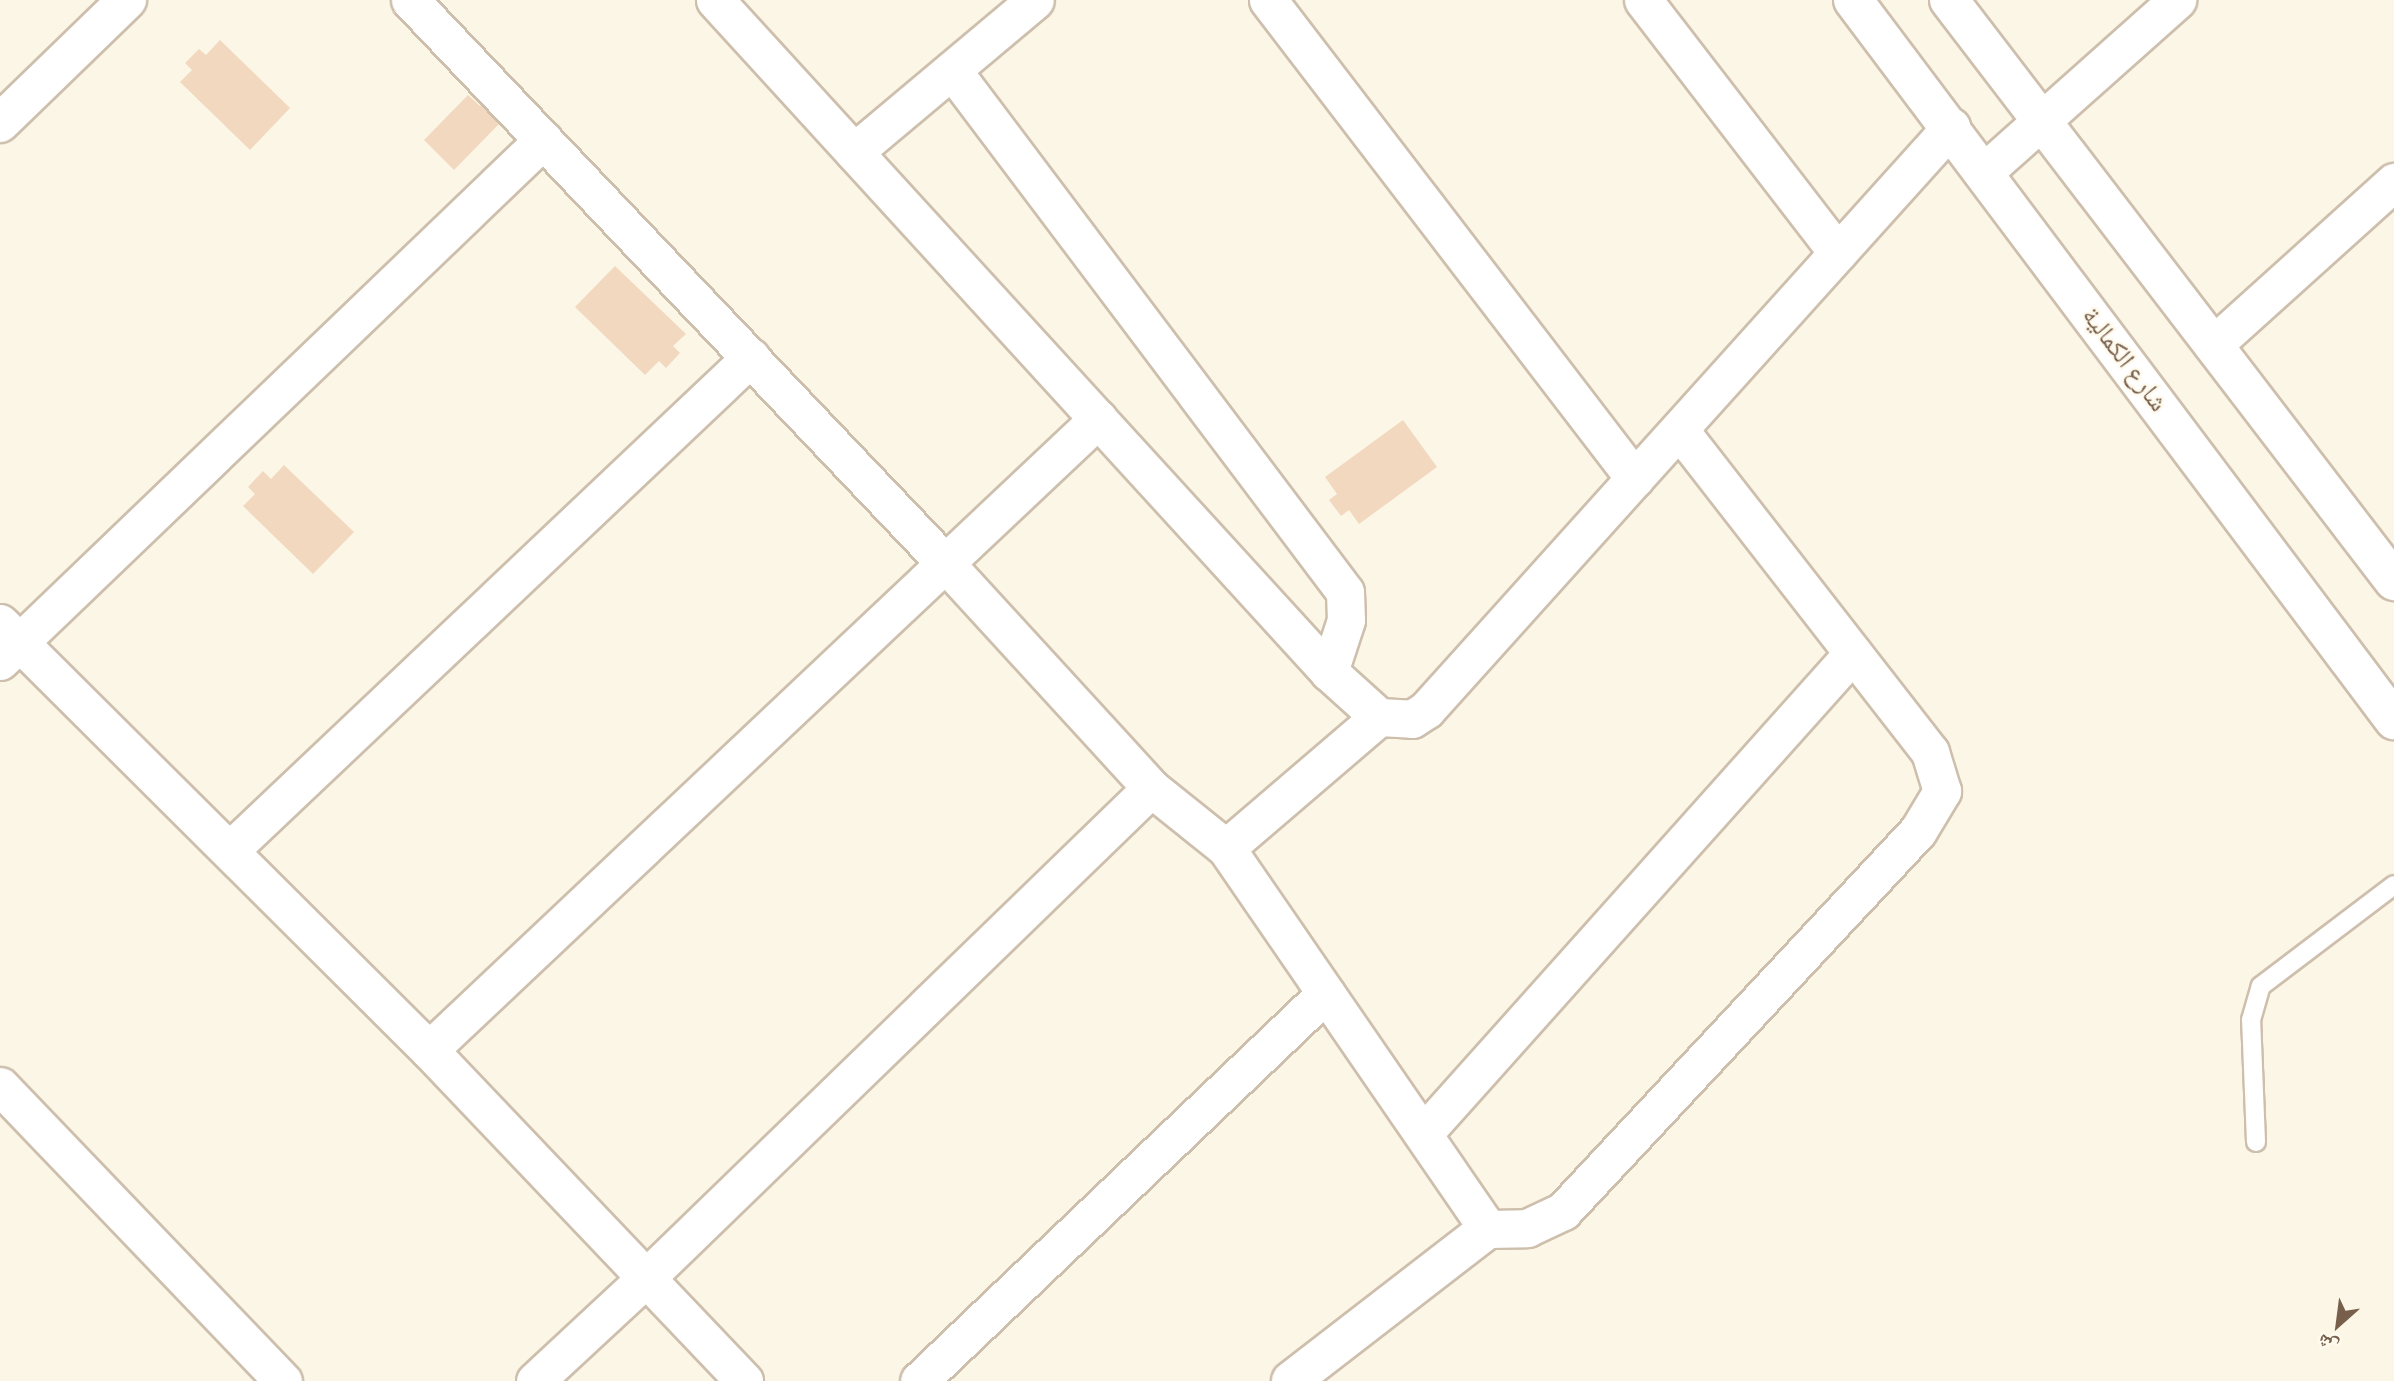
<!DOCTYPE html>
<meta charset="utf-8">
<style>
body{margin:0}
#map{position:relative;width:2394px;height:1381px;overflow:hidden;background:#fcf6e7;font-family:Signika,"Noto Naskh Arabic",sans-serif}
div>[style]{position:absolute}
.building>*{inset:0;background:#f2d8bf}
.roads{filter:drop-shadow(2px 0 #cebfad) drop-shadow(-2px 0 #cebfad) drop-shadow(0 2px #cebfad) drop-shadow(0 -2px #cebfad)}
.lane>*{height:18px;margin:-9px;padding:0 9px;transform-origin:9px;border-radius:9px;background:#fff}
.street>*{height:37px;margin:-18.5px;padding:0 18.5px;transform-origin:18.5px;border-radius:18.5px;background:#fff}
.secondary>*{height:38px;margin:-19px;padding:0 19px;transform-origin:19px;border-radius:19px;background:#fff}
span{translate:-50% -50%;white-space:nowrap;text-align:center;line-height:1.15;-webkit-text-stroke:5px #fffaee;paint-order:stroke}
.street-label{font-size:26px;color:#775f4b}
.north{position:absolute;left:2303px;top:1290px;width:70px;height:70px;-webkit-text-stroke:5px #fffaee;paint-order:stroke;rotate:208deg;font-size:19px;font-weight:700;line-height:28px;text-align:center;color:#775f4b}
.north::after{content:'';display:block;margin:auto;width:24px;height:32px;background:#775f4b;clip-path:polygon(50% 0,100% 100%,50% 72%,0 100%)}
</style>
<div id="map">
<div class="building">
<i style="clip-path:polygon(220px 40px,290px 108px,250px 150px,180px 82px,192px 70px,185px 63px,199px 49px,206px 55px)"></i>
<i style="clip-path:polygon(468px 95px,480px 106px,486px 101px,494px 109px,489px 114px,499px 124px,454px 170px,424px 140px)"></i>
<i style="clip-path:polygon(615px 266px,686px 334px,673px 346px,680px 353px,666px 368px,659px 361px,645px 375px,575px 307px)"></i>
<i style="clip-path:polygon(1403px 420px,1437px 467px,1359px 524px,1349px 510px,1341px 516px,1329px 500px,1337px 494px,1325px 477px)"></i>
<i style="clip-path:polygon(284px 465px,354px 532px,313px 574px,243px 506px,255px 494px,248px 487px,263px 471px,271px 479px)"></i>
</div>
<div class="roads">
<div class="lane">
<i style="left:2256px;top:1142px;width:122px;rotate:-92.3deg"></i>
<i style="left:2251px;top:1020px;width:35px;rotate:-74deg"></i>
<i style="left:2261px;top:986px;width:167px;rotate:-37.2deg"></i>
</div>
<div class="street">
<i style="left:410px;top:0;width:778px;rotate:46.46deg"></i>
<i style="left:946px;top:564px;width:304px;rotate:47.5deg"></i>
<i style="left:1151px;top:788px;width:96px;rotate:38.7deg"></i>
<i style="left:1226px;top:848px;width:462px;rotate:55.5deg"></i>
<i style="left:1488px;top:1229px;width:39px;rotate:-1deg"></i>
<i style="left:1527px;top:1228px;width:40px;rotate:-25deg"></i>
<i style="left:1563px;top:1211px;width:520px;rotate:-46.95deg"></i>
<i style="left:1918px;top:831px;width:47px;rotate:-59deg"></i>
<i style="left:1942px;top:791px;width:41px;rotate:-107.1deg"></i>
<i style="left:1930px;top:752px;width:408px;rotate:-127.9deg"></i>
<i style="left:715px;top:0;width:910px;rotate:47.58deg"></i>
<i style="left:1329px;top:672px;width:67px;rotate:42deg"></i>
<i style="left:1268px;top:0;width:603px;rotate:52.54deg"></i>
<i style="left:1643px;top:0;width:319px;rotate:52.4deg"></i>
<i style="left:952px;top:70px;width:653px;rotate:53.02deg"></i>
<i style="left:1345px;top:592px;width:28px;rotate:88deg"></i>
<i style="left:1346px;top:620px;width:55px;rotate:108.1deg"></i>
<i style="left:854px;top:152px;width:236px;rotate:-40deg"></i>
<i style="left:1984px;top:172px;width:259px;rotate:-41.7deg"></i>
<i style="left:2213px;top:345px;width:244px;rotate:-42deg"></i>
<i style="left:0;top:623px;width:605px;rotate:44.87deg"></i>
<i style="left:429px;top:1050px;width:457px;rotate:46.4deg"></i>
<i style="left:0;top:661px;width:753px;rotate:-43.82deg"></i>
<i style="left:1226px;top:848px;width:201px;rotate:-40.6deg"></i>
<i style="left:1379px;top:717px;width:33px;rotate:3deg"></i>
<i style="left:1412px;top:719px;width:17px;rotate:-33deg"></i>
<i style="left:1426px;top:710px;width:785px;rotate:-48deg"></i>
<i style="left:230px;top:850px;width:717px;rotate:-43.42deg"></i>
<i style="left:429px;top:1050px;width:920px;rotate:-43.33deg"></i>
<i style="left:0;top:1086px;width:409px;rotate:46.2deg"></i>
<i style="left:1423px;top:1134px;width:645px;rotate:-48.2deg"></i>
<i style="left:535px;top:1381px;width:153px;rotate:-42.9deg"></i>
<i style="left:647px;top:1277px;width:702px;rotate:-44.13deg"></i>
<i style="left:919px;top:1381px;width:562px;rotate:-43.63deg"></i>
</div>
<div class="secondary">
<i style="left:1853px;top:0;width:901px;rotate:53.08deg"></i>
<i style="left:1949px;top:0;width:732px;rotate:52.55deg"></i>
<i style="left:0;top:123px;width:177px;rotate:-44.1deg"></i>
<i style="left:1291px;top:1381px;width:249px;rotate:-37.7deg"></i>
</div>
</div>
<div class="street-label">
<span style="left:2124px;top:360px;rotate:53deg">شارع الكمالية</span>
</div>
<div class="north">ش</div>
</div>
